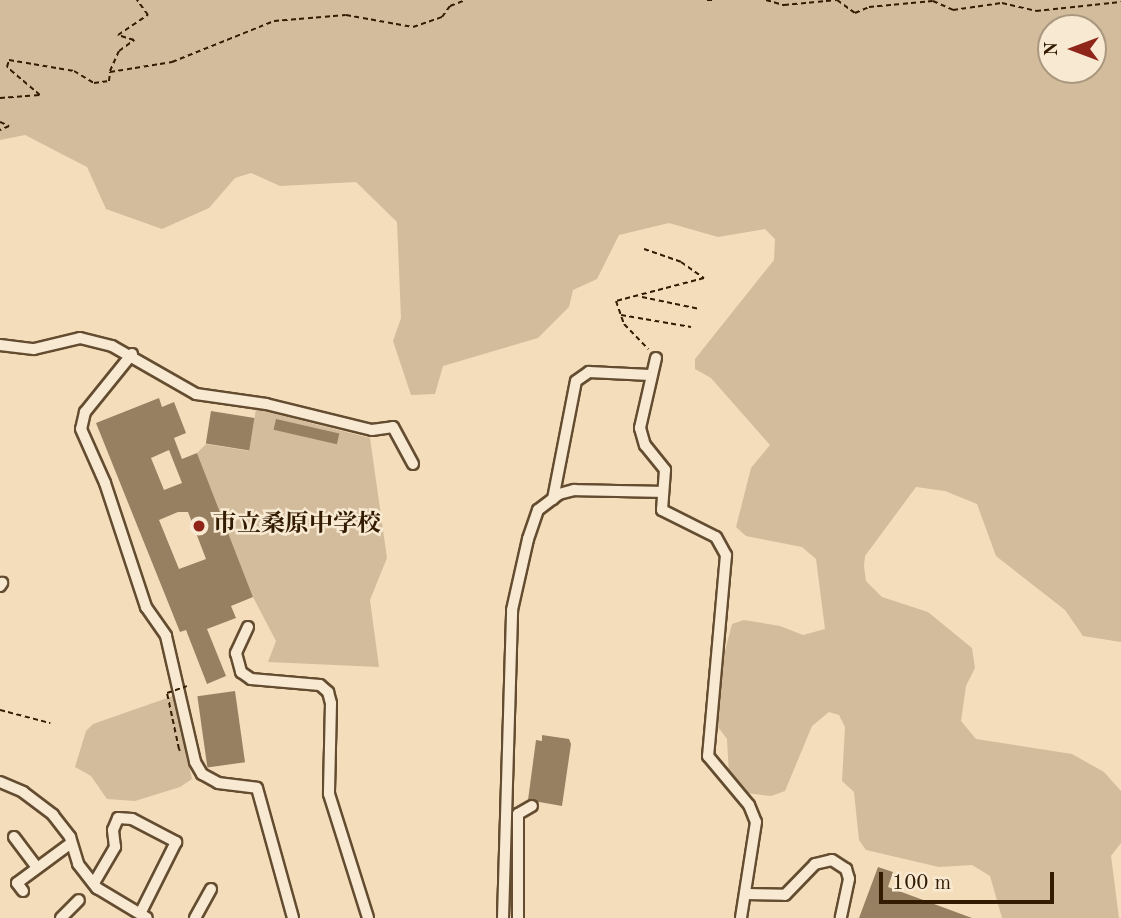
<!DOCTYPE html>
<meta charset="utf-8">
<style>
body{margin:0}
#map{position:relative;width:1121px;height:918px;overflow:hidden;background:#f4ddba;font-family:"Old Standard TT","Noto Serif JP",serif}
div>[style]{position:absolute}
.green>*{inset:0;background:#d3bc9b}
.building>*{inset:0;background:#978062;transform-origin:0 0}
.path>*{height:2px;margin-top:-1px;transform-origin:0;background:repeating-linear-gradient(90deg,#331b02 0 5px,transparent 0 8.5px)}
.roads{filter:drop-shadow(2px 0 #634c30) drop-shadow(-2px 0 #634c30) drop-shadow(0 2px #634c30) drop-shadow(0 -2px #634c30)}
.minor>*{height:10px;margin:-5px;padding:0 5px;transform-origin:5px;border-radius:5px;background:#f8e9d2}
.path-bridge>*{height:2px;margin-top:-1px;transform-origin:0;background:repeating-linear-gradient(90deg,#331b02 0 5px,transparent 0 8.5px)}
.dots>*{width:19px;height:19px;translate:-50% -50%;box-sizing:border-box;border:4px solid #f8e9d2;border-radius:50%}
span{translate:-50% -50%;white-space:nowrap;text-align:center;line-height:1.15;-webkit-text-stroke:5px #f8e9d2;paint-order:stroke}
.poi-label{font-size:24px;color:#331b02;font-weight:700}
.left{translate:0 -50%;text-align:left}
.north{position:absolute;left:1037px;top:14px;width:70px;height:70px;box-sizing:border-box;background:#f8e9d2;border:2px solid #a9977f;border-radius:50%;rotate:270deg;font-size:19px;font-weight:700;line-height:28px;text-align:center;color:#331b02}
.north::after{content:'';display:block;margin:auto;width:24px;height:32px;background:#8f2418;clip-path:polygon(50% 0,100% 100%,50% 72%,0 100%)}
.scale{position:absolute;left:879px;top:872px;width:175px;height:32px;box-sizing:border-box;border:4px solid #331b02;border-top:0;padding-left:9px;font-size:21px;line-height:24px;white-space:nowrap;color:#331b02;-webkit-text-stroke:5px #f8e9d2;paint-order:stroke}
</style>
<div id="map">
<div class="green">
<i style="clip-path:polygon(evenodd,0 0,1121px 0,1121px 642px,1083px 636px,1065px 610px,996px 556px,977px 504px,945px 491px,916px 487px,865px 556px,864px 566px,866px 581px,882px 597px,928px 612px,972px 648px,975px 668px,966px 686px,961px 721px,976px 739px,1072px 754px,1104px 772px,1121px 791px,1121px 843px,1111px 856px,1119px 918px,1002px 918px,990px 876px,972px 865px,939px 867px,866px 850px,859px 840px,854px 792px,842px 781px,845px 727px,839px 715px,829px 712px,812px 726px,785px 791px,771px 796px,747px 793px,729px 774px,727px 739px,715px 723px,719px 674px,732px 624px,744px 620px,780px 626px,803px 635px,825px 629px,816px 559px,802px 547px,746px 536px,736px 527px,751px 468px,770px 445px,711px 378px,695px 369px,695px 359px,774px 260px,775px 239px,765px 229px,718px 237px,669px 223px,619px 235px,597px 279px,573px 290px,569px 307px,538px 338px,443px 366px,435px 394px,411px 395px,393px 341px,401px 318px,397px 222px,356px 182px,280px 186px,251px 173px,235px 178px,209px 208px,162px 229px,106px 209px,87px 167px,25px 135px,0 140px,0 0,1051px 28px,1093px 28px,1093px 70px,1051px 70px,1051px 28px)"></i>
<i style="clip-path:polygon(256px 409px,370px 438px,387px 558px,370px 600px,379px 667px,268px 662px,276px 641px,253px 597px,197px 453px,206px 444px,249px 451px)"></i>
<i style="clip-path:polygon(173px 696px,192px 779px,180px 787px,135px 801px,107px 799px,91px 776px,75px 767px,86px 731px,93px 724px)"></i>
</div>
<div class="building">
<i style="clip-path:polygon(evenodd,159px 398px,162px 407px,174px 402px,186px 433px,174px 438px,182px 459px,197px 453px,253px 597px,231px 606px,236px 618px,207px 629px,226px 676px,207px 684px,186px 630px,180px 632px,96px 423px,159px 398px,169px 450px,182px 483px,164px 490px,151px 458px,169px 450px,159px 398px,178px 512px,188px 512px,206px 559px,179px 569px,159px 520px,178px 512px)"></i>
<i style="left:211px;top:411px;width:44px;height:33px;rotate:9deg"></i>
<i style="left:276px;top:419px;width:65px;height:11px;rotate:13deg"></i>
<i style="left:235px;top:691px;width:72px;height:38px;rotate:82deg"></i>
<i style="clip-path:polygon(542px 735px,569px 739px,571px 744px,562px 806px,528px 800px,536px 740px,542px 741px)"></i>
<i style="clip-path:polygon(878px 867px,893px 872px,888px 887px,972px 918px,859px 918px)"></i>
</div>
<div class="path">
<i style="left:707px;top:0;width:7px"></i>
<i style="left:766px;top:0;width:19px;rotate:16deg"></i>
<i style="left:784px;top:5px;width:53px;rotate:-5.4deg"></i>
<i style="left:837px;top:0;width:22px;rotate:36deg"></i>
<i style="left:855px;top:13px;width:15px;rotate:-23deg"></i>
<i style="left:869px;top:7px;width:64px;rotate:-5.4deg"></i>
<i style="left:933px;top:1px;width:22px;rotate:24deg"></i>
<i style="left:953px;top:10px;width:49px;rotate:-8.1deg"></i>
<i style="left:1002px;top:3px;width:35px;rotate:13deg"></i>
<i style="left:1036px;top:11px;width:85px;rotate:-6deg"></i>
<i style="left:110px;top:71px;width:22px;rotate:-66deg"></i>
<i style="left:119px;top:51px;width:19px;rotate:-36deg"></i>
<i style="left:134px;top:40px;width:17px;rotate:-163deg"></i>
<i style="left:118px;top:35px;width:36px;rotate:-34deg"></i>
<i style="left:148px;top:15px;width:19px;rotate:-126deg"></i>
<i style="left:0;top:98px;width:40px;rotate:-4.3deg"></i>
<i style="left:40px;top:95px;width:43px;rotate:-139.7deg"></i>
<i style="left:7px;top:67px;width:7px;rotate:-74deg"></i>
<i style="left:9px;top:60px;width:66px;rotate:9.6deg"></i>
<i style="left:74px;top:71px;width:23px;rotate:31deg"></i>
<i style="left:94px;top:83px;width:15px;rotate:-8deg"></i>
<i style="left:109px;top:81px;width:9px;rotate:-84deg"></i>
<i style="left:110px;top:72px;width:63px;rotate:-9.2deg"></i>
<i style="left:172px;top:62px;width:110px;rotate:-21.9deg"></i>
<i style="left:274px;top:21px;width:72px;rotate:-4.8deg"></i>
<i style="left:346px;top:15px;width:68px;rotate:10.2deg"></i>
<i style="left:413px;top:27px;width:31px;rotate:-19deg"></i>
<i style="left:442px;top:17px;width:14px;rotate:-54deg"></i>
<i style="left:450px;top:6px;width:17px;rotate:-21deg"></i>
<i style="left:0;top:122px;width:10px;rotate:24deg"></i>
<i style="left:9px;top:126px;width:10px;rotate:156deg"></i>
<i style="left:644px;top:249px;width:39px;rotate:19deg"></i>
<i style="left:681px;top:262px;width:28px;rotate:35deg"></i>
<i style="left:704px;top:278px;width:91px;rotate:165.4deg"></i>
<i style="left:616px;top:301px;width:24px;rotate:71deg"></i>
<i style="left:624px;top:324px;width:35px;rotate:46deg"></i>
<i style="left:642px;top:297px;width:59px;rotate:11.7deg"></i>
<i style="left:621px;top:315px;width:71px;rotate:9.7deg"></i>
<i style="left:0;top:710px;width:52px;rotate:14.6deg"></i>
<i style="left:179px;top:749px;width:2px;rotate:63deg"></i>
</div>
<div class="roads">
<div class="minor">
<i style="left:0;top:345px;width:34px;rotate:7deg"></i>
<i style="left:34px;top:349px;width:47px;rotate:-13.4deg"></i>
<i style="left:80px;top:338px;width:33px;rotate:14deg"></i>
<i style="left:112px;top:346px;width:97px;rotate:29.7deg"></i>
<i style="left:196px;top:394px;width:71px;rotate:8.1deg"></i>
<i style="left:266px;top:404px;width:109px;rotate:13.8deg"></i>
<i style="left:372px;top:430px;width:21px;rotate:-8deg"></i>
<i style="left:393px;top:427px;width:42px;rotate:61.6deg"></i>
<i style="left:132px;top:354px;width:75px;rotate:129deg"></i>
<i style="left:85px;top:412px;width:17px;rotate:103deg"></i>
<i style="left:81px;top:429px;width:59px;rotate:66deg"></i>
<i style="left:105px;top:483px;width:131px;rotate:71.7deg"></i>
<i style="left:146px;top:607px;width:35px;rotate:55deg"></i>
<i style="left:166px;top:636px;width:129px;rotate:77deg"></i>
<i style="left:195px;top:762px;width:14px;rotate:60deg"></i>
<i style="left:202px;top:774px;width:18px;rotate:29deg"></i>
<i style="left:218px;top:783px;width:39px;rotate:7deg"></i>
<i style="left:257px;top:788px;width:135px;rotate:74.5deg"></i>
<i style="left:656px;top:358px;width:72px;rotate:102.9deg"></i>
<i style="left:640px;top:428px;width:18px;rotate:74deg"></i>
<i style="left:645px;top:445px;width:32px;rotate:51deg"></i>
<i style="left:665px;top:470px;width:40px;rotate:94.3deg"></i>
<i style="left:662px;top:510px;width:60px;rotate:26.6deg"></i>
<i style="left:716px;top:537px;width:21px;rotate:61deg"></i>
<i style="left:726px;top:555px;width:202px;rotate:95.1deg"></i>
<i style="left:708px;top:756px;width:64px;rotate:50.1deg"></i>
<i style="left:749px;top:805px;width:18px;rotate:68deg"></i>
<i style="left:756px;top:822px;width:97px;rotate:98.9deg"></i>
<i style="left:553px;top:499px;width:120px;rotate:-79deg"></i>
<i style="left:576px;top:381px;width:16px;rotate:-35deg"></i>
<i style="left:589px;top:372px;width:61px;rotate:2.8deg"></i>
<i style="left:0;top:586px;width:4px;rotate:-56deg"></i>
<i style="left:248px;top:627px;width:29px;rotate:115deg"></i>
<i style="left:236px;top:653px;width:20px;rotate:75deg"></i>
<i style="left:241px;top:672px;width:12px;rotate:35deg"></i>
<i style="left:251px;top:679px;width:69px;rotate:5deg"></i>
<i style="left:320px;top:685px;width:11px;rotate:41deg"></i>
<i style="left:328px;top:692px;width:11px;rotate:75deg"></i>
<i style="left:331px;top:703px;width:91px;rotate:91.3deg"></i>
<i style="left:329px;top:794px;width:130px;rotate:72.5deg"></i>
<i style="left:0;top:782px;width:25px;rotate:23deg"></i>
<i style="left:23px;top:792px;width:38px;rotate:37deg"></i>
<i style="left:53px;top:815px;width:28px;rotate:52deg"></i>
<i style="left:70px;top:837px;width:28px;rotate:73deg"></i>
<i style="left:78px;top:864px;width:31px;rotate:52deg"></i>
<i style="left:97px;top:888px;width:58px;rotate:31deg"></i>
<i style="left:14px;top:837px;width:36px;rotate:53deg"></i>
<i style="left:94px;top:883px;width:42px;rotate:-59.7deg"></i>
<i style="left:115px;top:847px;width:17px;rotate:-97deg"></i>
<i style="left:113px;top:830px;width:13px;rotate:-67deg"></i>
<i style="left:118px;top:818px;width:14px;rotate:4deg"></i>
<i style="left:132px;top:819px;width:50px;rotate:27.6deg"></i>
<i style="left:176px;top:842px;width:80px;rotate:116.6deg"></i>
<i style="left:23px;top:891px;width:10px;rotate:-127deg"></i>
<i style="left:17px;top:883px;width:67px;rotate:-36.5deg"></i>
<i style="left:746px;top:894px;width:39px;rotate:1deg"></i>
<i style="left:785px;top:895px;width:43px;rotate:-45.9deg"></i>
<i style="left:815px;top:864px;width:17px;rotate:-13deg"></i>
<i style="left:832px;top:860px;width:17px;rotate:33deg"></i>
<i style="left:846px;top:869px;width:10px;rotate:73deg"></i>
<i style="left:849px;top:879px;width:40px;rotate:102deg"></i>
<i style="left:61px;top:918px;width:25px;rotate:-45deg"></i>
<i style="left:195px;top:918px;width:33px;rotate:-61deg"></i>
<i style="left:503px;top:918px;width:308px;rotate:-88.3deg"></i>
<i style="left:512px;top:610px;width:73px;rotate:-77.3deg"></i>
<i style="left:528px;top:539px;width:31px;rotate:-71deg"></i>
<i style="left:538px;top:510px;width:26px;rotate:-37deg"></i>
<i style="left:559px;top:494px;width:16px;rotate:-15deg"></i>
<i style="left:574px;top:490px;width:87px;rotate:1.3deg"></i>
<i style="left:518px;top:918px;width:104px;rotate:-90deg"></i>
<i style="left:518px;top:814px;width:16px;rotate:-30deg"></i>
</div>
</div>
<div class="path-bridge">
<i style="left:179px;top:749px;width:57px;rotate:-102.1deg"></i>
<i style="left:167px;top:693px;width:21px;rotate:-19deg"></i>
</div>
<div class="dots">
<i style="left:199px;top:526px;background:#8f2418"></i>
</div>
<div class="poi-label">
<span class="left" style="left:213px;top:526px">市立桑原中学校</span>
</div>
<div class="north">N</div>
<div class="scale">100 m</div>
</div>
